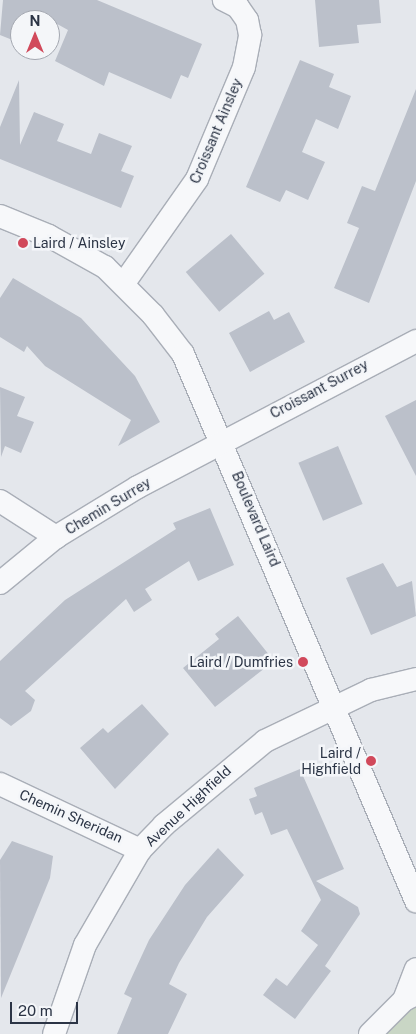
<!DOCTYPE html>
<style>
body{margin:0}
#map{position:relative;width:416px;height:1034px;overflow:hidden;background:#e4e7ec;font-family:"Public Sans",sans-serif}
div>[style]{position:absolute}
.green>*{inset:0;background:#c9d6c5}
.building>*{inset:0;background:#bbc0ca;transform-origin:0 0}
.roads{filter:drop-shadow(1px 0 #a9aeb7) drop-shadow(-1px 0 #a9aeb7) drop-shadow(0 1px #a9aeb7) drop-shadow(0 -1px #a9aeb7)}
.minor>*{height:22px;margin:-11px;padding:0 11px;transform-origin:11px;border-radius:11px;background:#f7f8fa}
.dots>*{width:14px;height:14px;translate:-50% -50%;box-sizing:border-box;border:2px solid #f4f6f9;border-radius:50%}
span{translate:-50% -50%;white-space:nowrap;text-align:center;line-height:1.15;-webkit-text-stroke:5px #f4f6f9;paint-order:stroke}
.street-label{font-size:14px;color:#2b3445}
.poi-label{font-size:14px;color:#2b3445}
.left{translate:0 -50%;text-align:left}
.right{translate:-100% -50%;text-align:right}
.north{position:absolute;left:10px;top:10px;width:50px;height:50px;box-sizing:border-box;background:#f4f6f9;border:1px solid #a4a8b1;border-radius:50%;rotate:0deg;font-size:14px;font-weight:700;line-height:20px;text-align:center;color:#2b3445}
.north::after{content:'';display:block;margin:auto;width:18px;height:22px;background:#d1495b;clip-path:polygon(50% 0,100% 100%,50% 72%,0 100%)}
.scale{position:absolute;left:10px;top:1002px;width:68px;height:22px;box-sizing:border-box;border:2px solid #2b3445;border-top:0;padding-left:6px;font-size:15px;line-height:18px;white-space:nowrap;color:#2b3445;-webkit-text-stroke:4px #f4f6f9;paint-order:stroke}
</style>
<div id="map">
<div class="green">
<i style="clip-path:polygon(416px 999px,416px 1034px,387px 1034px,390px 1030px)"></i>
</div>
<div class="building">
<i style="clip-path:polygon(3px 0,97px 0,202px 44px,188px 78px,181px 75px,171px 99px,109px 72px,104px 86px,55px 61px,68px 30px,50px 20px,20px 20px,20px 43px,0 35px)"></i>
<i style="clip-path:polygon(315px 0,379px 0,381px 23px,357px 25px,359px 43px,319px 47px)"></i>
<i style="clip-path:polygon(300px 60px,334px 74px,329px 87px,351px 96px,338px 129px,316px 119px,302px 152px,325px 162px,308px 200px,286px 190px,280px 202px,246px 187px)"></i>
<i style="clip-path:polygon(19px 80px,20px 145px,34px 112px,64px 124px,57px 141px,91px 154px,99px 133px,132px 146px,121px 171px,134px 176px,121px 208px,0 159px,0 127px)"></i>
<i style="clip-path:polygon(416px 89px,416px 181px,369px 303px,334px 288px,359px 228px,347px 223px,362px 186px,375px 191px)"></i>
<i style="left:231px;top:234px;width:52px;height:59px;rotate:50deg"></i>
<i style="clip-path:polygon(13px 278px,81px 318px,135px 376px,160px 422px,118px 446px,131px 420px,45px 366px,27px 346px,24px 352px,0 337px,0 298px)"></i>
<i style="clip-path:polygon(269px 311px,274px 320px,289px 312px,305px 342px,250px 372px,229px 333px)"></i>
<i style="clip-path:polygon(0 387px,25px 397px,17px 416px,34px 422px,21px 453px,5px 446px,1px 457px)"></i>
<i style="clip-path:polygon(416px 400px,416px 476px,385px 416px)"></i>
<i style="left:338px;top:446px;width:63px;height:43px;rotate:67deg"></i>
<i style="clip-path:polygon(210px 508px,234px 565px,198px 581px,189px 561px,145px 589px,152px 600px,134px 612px,126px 599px,25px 691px,35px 700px,31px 711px,11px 726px,0 718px,0 661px,65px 600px,176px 529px,173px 523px)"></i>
<i style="clip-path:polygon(383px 563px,397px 587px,412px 581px,416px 616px,371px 635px,346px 578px)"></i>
<i style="clip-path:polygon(238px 616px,274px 661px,215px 707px,183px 668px,219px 639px,215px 634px)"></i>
<i style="clip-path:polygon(142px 704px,169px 734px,115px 789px,80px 748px,103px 728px,108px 733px)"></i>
<i style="clip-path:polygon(300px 769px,344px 869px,316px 881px,358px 907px,360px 914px,325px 966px,331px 971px,295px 1019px,263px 995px,276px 978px,287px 986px,318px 945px,301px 931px,321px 900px,287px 829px,271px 835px,262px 812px,255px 815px,249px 799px,257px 796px,254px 788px)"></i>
<i style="clip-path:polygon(12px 841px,53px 856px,50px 878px,1px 998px,0 860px)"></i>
<i style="clip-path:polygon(218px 848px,244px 875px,207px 917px,179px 963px,169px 984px,187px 994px,168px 1034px,117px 1034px,132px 998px,124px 994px,149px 940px,185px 885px)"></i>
</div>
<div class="roads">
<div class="minor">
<i style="left:0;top:216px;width:53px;rotate:22.2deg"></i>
<i style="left:49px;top:236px;width:64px;rotate:29deg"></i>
<i style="left:105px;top:267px;width:68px;rotate:45deg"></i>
<i style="left:153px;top:315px;width:49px;rotate:52.4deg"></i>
<i style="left:183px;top:354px;width:595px;rotate:66.93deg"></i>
<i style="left:124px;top:283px;width:127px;rotate:-54.9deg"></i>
<i style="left:197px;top:179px;width:121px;rotate:-67.2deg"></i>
<i style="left:244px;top:67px;width:33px;rotate:-79deg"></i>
<i style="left:250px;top:35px;width:15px;rotate:-101deg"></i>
<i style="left:247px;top:20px;width:16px;rotate:-125deg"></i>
<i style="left:238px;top:7px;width:16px;rotate:-153deg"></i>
<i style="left:0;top:501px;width:67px;rotate:32.7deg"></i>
<i style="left:0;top:583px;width:72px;rotate:-39.4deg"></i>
<i style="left:56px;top:537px;width:96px;rotate:-31.4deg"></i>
<i style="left:138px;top:487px;width:314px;rotate:-27.7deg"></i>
<i style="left:0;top:784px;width:155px;rotate:25.2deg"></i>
<i style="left:404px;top:1000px;width:33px;rotate:-69deg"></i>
<i style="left:54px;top:1034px;width:94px;rotate:-70.8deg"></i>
<i style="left:85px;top:945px;width:110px;rotate:-59.9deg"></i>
<i style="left:140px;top:850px;width:35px;rotate:-46deg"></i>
<i style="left:164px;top:825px;width:131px;rotate:-39.7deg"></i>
<i style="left:265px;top:741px;width:118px;rotate:-25.7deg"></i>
<i style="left:371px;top:690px;width:46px;rotate:-13.7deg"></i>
<i style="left:370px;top:1034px;width:48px;rotate:-45deg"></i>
<i style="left:404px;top:1000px;width:13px;rotate:-27deg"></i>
</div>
</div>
<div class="dots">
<i style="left:23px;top:243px;background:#d1495b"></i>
<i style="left:303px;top:662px;background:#d1495b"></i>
<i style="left:371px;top:761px;background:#d1495b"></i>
</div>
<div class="street-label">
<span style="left:216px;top:131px;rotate:-67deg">Croissant Ainsley</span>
<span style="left:319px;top:389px;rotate:-28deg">Croissant Surrey</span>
<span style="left:108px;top:506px;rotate:-31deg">Chemin Surrey</span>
<span style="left:256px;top:519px;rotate:67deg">Boulevard Laird</span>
<span style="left:188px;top:806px;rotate:-43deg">Avenue Highfield</span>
<span style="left:71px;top:816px;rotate:24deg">Chemin Sheridan</span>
</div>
<div class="poi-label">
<span class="left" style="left:33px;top:243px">Laird / Ainsley</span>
<span class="right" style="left:293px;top:662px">Laird / Dumfries</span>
<span class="right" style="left:361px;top:761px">Laird /<br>Highfield</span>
</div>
<div class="north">N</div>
<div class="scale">20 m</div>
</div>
